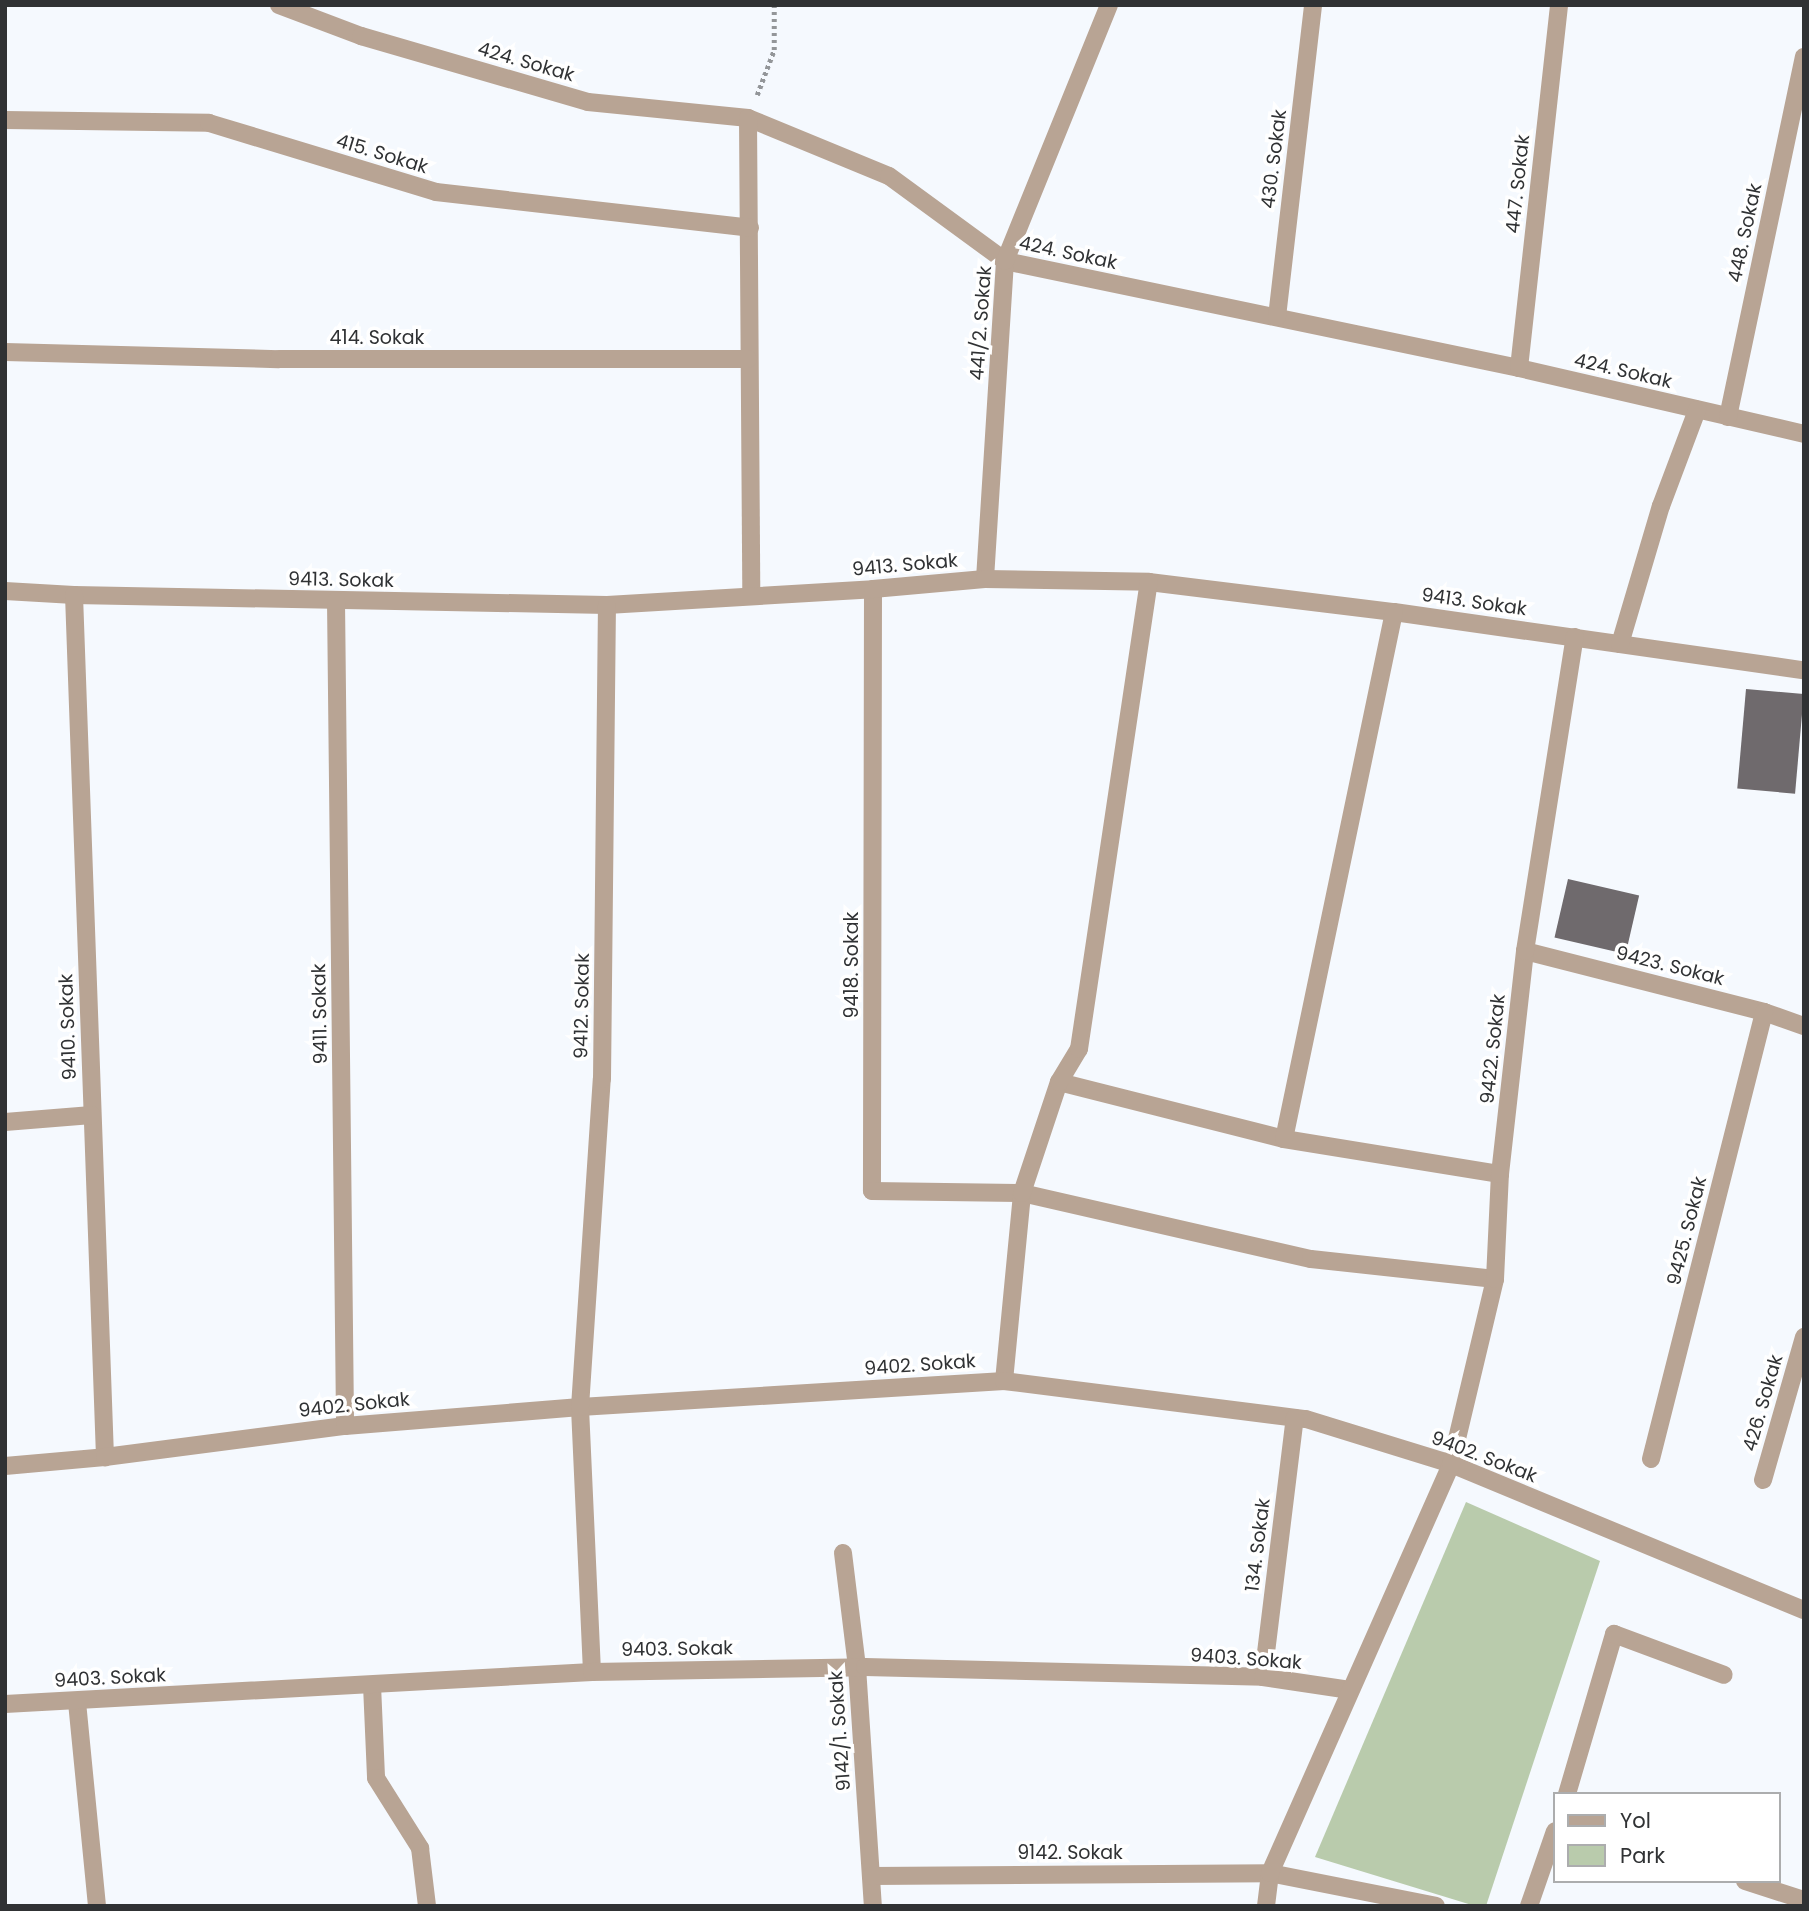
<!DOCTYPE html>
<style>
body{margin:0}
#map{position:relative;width:1809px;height:1911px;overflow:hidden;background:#f5f9fe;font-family:Poppins,sans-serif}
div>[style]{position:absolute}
.green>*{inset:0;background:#b9cbac}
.building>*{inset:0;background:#6f6a6d;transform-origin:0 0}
.path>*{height:4.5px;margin-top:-2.25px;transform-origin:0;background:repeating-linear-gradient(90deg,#939699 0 3.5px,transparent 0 7px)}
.minor>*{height:18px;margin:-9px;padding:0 9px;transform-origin:9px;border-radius:9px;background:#b8a494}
span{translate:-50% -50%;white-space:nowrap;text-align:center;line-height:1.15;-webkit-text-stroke:7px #fff;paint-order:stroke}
.street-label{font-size:19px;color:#303234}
.frame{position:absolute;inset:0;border:7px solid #303234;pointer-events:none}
.legend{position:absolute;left:1553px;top:1792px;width:228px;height:91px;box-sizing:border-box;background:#fff;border:2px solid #acadae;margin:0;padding:9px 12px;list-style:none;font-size:21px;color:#303234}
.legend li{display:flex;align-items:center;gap:14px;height:35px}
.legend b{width:35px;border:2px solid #acadae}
</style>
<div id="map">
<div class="green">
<i style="clip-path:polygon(1466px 1502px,1600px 1561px,1486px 1906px,1475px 1906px,1315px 1857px)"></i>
</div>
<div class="building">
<i style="left:1746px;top:689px;width:58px;height:100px;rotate:5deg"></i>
<i style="left:1568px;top:879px;width:73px;height:60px;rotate:13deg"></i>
</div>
<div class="path">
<i style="left:757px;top:95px;width:48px;rotate:-69.3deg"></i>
<i style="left:774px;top:50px;width:45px;rotate:-90deg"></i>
</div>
<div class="minor">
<i style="left:279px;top:5px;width:88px;rotate:20.7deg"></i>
<i style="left:361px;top:36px;width:236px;rotate:16.2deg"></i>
<i style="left:588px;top:102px;width:161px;rotate:5.7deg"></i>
<i style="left:748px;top:118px;width:152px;rotate:22.4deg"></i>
<i style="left:889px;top:176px;width:144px;rotate:36.2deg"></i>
<i style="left:1005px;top:261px;width:525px;rotate:11.76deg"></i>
<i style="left:1519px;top:368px;width:293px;rotate:13deg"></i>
<i style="left:748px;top:118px;width:477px;rotate:89.6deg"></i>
<i style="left:5px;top:120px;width:204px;rotate:0.8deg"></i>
<i style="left:209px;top:123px;width:237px;rotate:16.9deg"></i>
<i style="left:436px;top:192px;width:316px;rotate:6.5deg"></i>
<i style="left:1277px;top:317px;width:314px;rotate:-83.4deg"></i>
<i style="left:5px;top:352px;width:274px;rotate:1.5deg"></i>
<i style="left:279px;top:359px;width:469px"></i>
<i style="left:1519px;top:368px;width:365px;rotate:-83.7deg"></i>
<i style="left:1728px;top:417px;width:368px;rotate:-78.1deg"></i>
<i style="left:985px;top:579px;width:319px;rotate:-86.4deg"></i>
<i style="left:1005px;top:261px;width:276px;rotate:-67.9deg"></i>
<i style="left:873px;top:589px;width:602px;rotate:90.1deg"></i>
<i style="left:872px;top:1191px;width:150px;rotate:0.8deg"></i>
<i style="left:1022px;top:1193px;width:296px;rotate:12.9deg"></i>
<i style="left:1311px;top:1259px;width:185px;rotate:6.2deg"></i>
<i style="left:5px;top:591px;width:69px;rotate:3.3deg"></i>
<i style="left:74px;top:595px;width:533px;rotate:1.07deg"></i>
<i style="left:607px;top:605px;width:266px;rotate:-3.4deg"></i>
<i style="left:873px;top:589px;width:112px;rotate:-5.1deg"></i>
<i style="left:985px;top:579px;width:164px;rotate:1deg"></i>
<i style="left:1149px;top:582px;width:247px;rotate:7deg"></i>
<i style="left:1394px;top:612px;width:414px;rotate:8.1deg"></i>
<i style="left:74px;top:595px;width:863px;rotate:87.94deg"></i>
<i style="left:336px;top:601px;width:825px;rotate:89.37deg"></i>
<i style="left:1620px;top:644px;width:144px;rotate:-73.5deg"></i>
<i style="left:1661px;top:506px;width:103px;rotate:-69.4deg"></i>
<i style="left:1525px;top:951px;width:247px;rotate:14.3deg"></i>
<i style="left:1764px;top:1012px;width:42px;rotate:19.3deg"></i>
<i style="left:1059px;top:1082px;width:232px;rotate:14.2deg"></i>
<i style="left:1284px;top:1139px;width:219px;rotate:9.2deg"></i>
<i style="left:5px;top:1122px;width:87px;rotate:-4.6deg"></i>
<i style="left:1284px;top:1139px;width:538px;rotate:-78.21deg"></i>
<i style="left:1004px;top:1381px;width:189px;rotate:-84.5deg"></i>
<i style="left:1022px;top:1193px;width:117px;rotate:-71.6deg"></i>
<i style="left:1059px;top:1082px;width:39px;rotate:-59deg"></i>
<i style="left:1079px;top:1049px;width:472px;rotate:-81.5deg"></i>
<i style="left:1651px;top:1459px;width:461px;rotate:-75.8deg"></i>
<i style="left:5px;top:1466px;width:100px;rotate:-5.1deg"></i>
<i style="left:105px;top:1457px;width:242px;rotate:-7.4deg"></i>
<i style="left:345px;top:1426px;width:236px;rotate:-4.6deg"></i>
<i style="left:580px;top:1407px;width:425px;rotate:-3.5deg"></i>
<i style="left:1004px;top:1381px;width:304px;rotate:7.2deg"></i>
<i style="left:1306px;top:1419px;width:152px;rotate:17.2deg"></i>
<i style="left:1451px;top:1464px;width:382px;rotate:22.5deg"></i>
<i style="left:1763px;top:1480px;width:149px;rotate:-74deg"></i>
<i style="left:843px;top:1553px;width:115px;rotate:83deg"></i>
<i style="left:857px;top:1667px;width:240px;rotate:86.2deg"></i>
<i style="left:592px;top:1672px;width:265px;rotate:-92.6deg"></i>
<i style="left:580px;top:1407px;width:329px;rotate:-86.2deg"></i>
<i style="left:602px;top:1079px;width:474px;rotate:-89.4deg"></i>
<i style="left:1263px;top:1677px;width:261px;rotate:-83deg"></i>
<i style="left:372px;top:1685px;width:93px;rotate:87.5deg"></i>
<i style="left:376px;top:1778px;width:83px;rotate:57.8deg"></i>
<i style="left:420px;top:1848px;width:58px;rotate:83.1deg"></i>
<i style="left:77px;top:1702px;width:205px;rotate:84.4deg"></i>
<i style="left:5px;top:1704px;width:588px;rotate:-3.12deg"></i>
<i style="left:592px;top:1672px;width:273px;rotate:-1deg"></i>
<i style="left:865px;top:1667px;width:398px;rotate:1.4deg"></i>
<i style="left:1263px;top:1677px;width:88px;rotate:8.5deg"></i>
<i style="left:1567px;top:1794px;width:167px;rotate:-73.6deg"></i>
<i style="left:1614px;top:1634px;width:117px;rotate:20.4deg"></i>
<i style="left:871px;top:1876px;width:399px;rotate:-0.4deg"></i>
<i style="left:1270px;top:1873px;width:169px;rotate:11.2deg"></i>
<i style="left:1745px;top:1881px;width:62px;rotate:17.9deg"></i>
<i style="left:1266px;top:1906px;width:33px;rotate:-83deg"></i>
<i style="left:1270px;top:1873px;width:447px;rotate:-66.1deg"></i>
<i style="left:1451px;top:1464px;width:190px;rotate:-76.6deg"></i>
<i style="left:1495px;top:1279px;width:105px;rotate:-87.3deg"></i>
<i style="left:1500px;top:1174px;width:224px;rotate:-83.6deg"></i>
<i style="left:1525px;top:951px;width:318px;rotate:-81deg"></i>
<i style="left:1529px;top:1906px;width:79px;rotate:-70.9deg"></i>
</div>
<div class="street-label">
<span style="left:526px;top:62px;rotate:16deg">424. Sokak</span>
<span style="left:382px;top:154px;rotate:17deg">415. Sokak</span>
<span style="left:1274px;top:159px;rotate:-83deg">430. Sokak</span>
<span style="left:1518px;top:184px;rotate:-84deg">447. Sokak</span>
<span style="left:1745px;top:233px;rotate:-78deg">448. Sokak</span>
<span style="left:1068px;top:253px;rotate:12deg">424. Sokak</span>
<span style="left:981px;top:323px;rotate:-86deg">441/2. Sokak</span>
<span style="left:377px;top:338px">414. Sokak</span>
<span style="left:1623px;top:371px;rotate:13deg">424. Sokak</span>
<span style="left:905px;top:565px;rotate:-5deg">9413. Sokak</span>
<span style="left:341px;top:580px;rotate:1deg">9413. Sokak</span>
<span style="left:1474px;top:602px;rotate:8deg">9413. Sokak</span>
<span style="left:852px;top:965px;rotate:-90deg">9418. Sokak</span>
<span style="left:1670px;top:966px;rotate:14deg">9423. Sokak</span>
<span style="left:582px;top:1006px;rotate:-89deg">9412. Sokak</span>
<span style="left:320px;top:1014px;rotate:-91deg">9411. Sokak</span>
<span style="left:68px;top:1027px;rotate:-92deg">9410. Sokak</span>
<span style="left:1493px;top:1049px;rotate:-84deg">9422. Sokak</span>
<span style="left:1687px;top:1231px;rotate:-76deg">9425. Sokak</span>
<span style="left:920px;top:1365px;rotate:-4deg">9402. Sokak</span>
<span style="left:1763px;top:1403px;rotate:-74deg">426. Sokak</span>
<span style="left:354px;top:1405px;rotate:-6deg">9402. Sokak</span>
<span style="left:1484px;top:1457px;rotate:21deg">9402. Sokak</span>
<span style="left:1258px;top:1545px;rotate:-83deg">134. Sokak</span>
<span style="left:677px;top:1649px;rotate:-1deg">9403. Sokak</span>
<span style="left:1246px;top:1659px;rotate:4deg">9403. Sokak</span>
<span style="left:110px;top:1678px;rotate:-3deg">9403. Sokak</span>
<span style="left:840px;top:1731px;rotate:-94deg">9142/1. Sokak</span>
<span style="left:1070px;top:1853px">9142. Sokak</span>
</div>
<div class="frame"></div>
<ul class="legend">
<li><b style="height:9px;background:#b8a494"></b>Yol</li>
<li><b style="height:19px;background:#b9cbac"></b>Park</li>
</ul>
</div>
